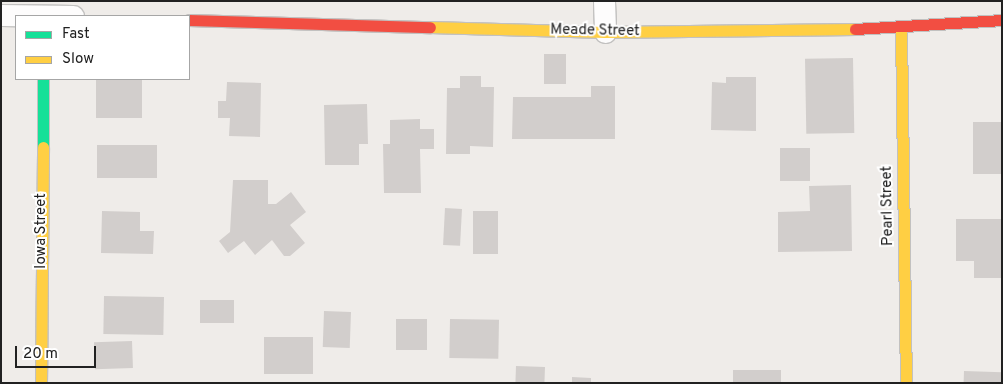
<!DOCTYPE html>
<style>
body{margin:0}
#map{position:relative;width:1003px;height:384px;overflow:hidden;background:#efece9;font-family:Overpass,sans-serif}
div>[style]{position:absolute}
.building>*{inset:0;background:#d2cecc;transform-origin:0 0}
.roads{filter:drop-shadow(1px 0 #c2c1c0) drop-shadow(-1px 0 #c2c1c0) drop-shadow(0 1px #c2c1c0) drop-shadow(0 -1px #c2c1c0)}
.street>*{height:21px;margin:-10.5px;padding:0 10.5px;transform-origin:10.5px;border-radius:10.5px;background:#fdfcfc}
.fast>*{height:11px;margin:-5.5px;padding:0 5.5px;transform-origin:5.5px;border-radius:5.5px;background:#16e098}
.slow>*{height:11px;margin:-5.5px;padding:0 5.5px;transform-origin:5.5px;border-radius:5.5px;background:#ffcf43}
.jam>*{height:11px;margin:-5.5px;padding:0 5.5px;transform-origin:5.5px;border-radius:5.5px;background:#f24e42}
span{translate:-50% -50%;white-space:nowrap;text-align:center;line-height:1.15;-webkit-text-stroke:4px #fff;paint-order:stroke}
.street-label{font-size:15px;color:#212121}
.frame{position:absolute;inset:0;border:2px solid #212121;pointer-events:none}
.legend{position:absolute;left:15px;top:15px;width:175px;height:65px;box-sizing:border-box;background:#fff;border:1px solid #a6a6a6;margin:0;padding:6px 9px;list-style:none;font-size:15px;color:#212121}
.legend li{display:flex;align-items:center;gap:10px;height:25px}
.legend b{width:25px;border:1px solid #a6a6a6}
.scale{position:absolute;left:15px;top:346px;width:81px;height:22px;box-sizing:border-box;border:2px solid #212121;border-top:0;padding-left:6px;font-size:15px;line-height:18px;white-space:nowrap;color:#212121;-webkit-text-stroke:4px #fff;paint-order:stroke}
</style>
<div id="map">
<div class="building">
<i style="left:544px;top:54px;width:22px;height:30px"></i>
<i style="left:853px;top:58px;width:75px;height:48px;rotate:89deg"></i>
<i style="clip-path:polygon(460px 76px,481px 76px,481px 87px,494px 87px,493px 147px,470px 146px,470px 154px,446px 154px,447px 88px,460px 88px)"></i>
<i style="clip-path:polygon(726px 77px,756px 77px,756px 131px,711px 130px,712px 82px,726px 83px)"></i>
<i style="left:96px;top:79px;width:46px;height:39px"></i>
<i style="clip-path:polygon(227px 82px,261px 83px,260px 137px,229px 136px,230px 118px,218px 118px,218px 101px,226px 101px)"></i>
<i style="clip-path:polygon(591px 86px,615px 86px,615px 139px,512px 139px,513px 97px,591px 97px)"></i>
<i style="clip-path:polygon(367px 104px,368px 144px,359px 144px,359px 165px,325px 165px,324px 105px)"></i>
<i style="clip-path:polygon(420px 119px,420px 129px,434px 129px,434px 149px,420px 149px,421px 193px,384px 193px,383px 144px,390px 144px,390px 120px)"></i>
<i style="left:1002px;top:122px;width:52px;height:29px;rotate:90deg"></i>
<i style="left:97px;top:145px;width:60px;height:33px"></i>
<i style="left:780px;top:148px;width:30px;height:33px"></i>
<i style="clip-path:polygon(233px 180px,268px 180px,268px 204px,276px 204px,291px 192px,306px 212px,290px 225px,305px 243px,290px 256px,284px 256px,272px 240px,255px 255px,244px 241px,228px 253px,219px 241px,230px 232px)"></i>
<i style="clip-path:polygon(851px 185px,852px 251px,778px 252px,778px 212px,810px 211px,809px 186px)"></i>
<i style="left:445px;top:208px;width:17px;height:37px;rotate:3deg"></i>
<i style="clip-path:polygon(102px 211px,140px 212px,140px 231px,154px 231px,153px 254px,101px 253px)"></i>
<i style="left:473px;top:211px;width:25px;height:43px"></i>
<i style="clip-path:polygon(956px 219px,1002px 219px,1002px 278px,974px 278px,974px 261px,956px 261px)"></i>
<i style="left:104px;top:296px;width:60px;height:38px;rotate:1deg"></i>
<i style="left:234px;top:300px;width:23px;height:34px;rotate:90deg"></i>
<i style="left:324px;top:311px;width:27px;height:36px;rotate:2deg"></i>
<i style="left:396px;top:319px;width:31px;height:31px"></i>
<i style="left:450px;top:319px;width:49px;height:39px;rotate:1deg"></i>
<i style="left:313px;top:337px;width:37px;height:49px;rotate:90deg"></i>
<i style="left:132px;top:341px;width:27px;height:38px;rotate:88deg"></i>
<i style="left:516px;top:366px;width:29px;height:17px;rotate:2deg"></i>
<i style="left:781px;top:370px;width:13px;height:48px;rotate:90deg"></i>
<i style="left:964px;top:371px;width:38px;height:12px;rotate:2deg"></i>
<i style="clip-path:polygon(572px 377px,591px 378px,591px 383px,572px 383px)"></i>
</div>
<div class="roads">
<div class="street">
<i style="left:604px;top:1px;width:31px;rotate:88deg"></i>
<i style="left:1px;top:15px;width:72px;rotate:0.8deg"></i>
</div>
<div class="fast">
<i style="left:43px;top:147px;width:68px;rotate:-90deg"></i>
</div>
<div class="slow">
<i style="left:430px;top:27px;width:175px;rotate:1.6deg"></i>
<i style="left:605px;top:32px;width:250px;rotate:-0.7deg"></i>
<i style="left:901px;top:29px;width:354px;rotate:89.2deg"></i>
<i style="left:41px;top:383px;width:236px;rotate:-89.5deg"></i>
</div>
<div class="jam">
<i style="left:189px;top:20px;width:241px;rotate:1.7deg"></i>
<i style="left:855px;top:29px;width:147px;rotate:-3.5deg"></i>
</div>
</div>
<div class="street-label">
<span style="left:595px;top:31px;rotate:1deg">Meade Street</span>
<span style="left:888px;top:206px;rotate:-91deg">Pearl Street</span>
<span style="left:42px;top:231px;rotate:-90deg">Iowa Street</span>
</div>
<div class="frame"></div>
<ul class="legend">
<li><b style="height:6px;background:#16e098"></b>Fast</li>
<li><b style="height:6px;background:#ffcf43"></b>Slow</li>
</ul>
<div class="scale">20 m</div>
</div>
